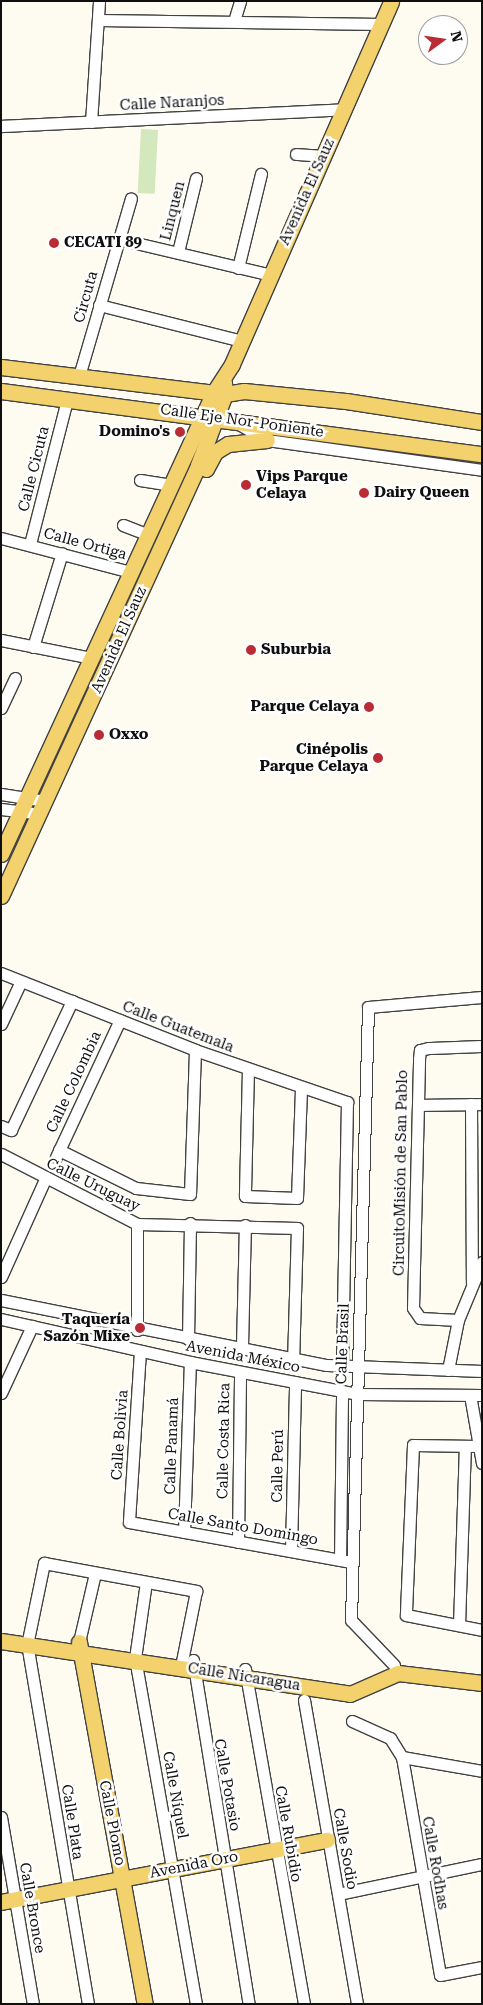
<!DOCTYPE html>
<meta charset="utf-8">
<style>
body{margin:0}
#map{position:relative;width:483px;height:2005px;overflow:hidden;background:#fefcf1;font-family:"Roboto Serif",serif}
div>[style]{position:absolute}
.green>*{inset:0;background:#d3e8bc;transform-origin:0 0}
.roads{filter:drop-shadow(1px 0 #424242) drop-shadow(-1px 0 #424242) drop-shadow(0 1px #424242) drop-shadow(0 -1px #424242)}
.minor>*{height:11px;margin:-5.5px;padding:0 5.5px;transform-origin:5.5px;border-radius:5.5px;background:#fff}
.major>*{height:15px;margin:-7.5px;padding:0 7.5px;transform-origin:7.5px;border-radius:7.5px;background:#f3d16d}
.dots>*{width:14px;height:14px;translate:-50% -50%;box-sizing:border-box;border:2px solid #fff;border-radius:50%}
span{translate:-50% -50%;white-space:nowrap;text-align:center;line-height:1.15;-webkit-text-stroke:5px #fff;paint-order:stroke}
.street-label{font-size:15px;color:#0f0f0f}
.poi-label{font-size:15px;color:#0f0f0f;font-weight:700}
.left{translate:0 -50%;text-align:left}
.right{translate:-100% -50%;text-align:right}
.frame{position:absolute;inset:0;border:2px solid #0f0f0f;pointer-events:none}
.north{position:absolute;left:418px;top:15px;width:50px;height:50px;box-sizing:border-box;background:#fff;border:1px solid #9f9f9f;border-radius:50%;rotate:76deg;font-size:14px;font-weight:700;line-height:20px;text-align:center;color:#0f0f0f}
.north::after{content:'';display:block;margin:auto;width:18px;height:22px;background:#ba2c34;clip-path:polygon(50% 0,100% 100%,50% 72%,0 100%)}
</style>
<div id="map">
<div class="green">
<i style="left:141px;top:129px;width:17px;height:64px;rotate:3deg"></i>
</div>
<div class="roads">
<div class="minor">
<i style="left:98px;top:20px;width:283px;rotate:0.8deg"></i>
<i style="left:234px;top:21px;width:21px;rotate:-73deg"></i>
<i style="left:91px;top:122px;width:121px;rotate:-86.2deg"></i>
<i style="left:1px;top:126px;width:343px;rotate:-2.8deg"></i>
<i style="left:296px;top:154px;width:27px;rotate:4deg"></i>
<i style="left:119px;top:239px;width:156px;rotate:13.3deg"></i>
<i style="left:178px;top:252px;width:76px;rotate:-76.3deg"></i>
<i style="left:238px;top:268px;width:97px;rotate:-76.3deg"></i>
<i style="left:99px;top:305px;width:147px;rotate:14.1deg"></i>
<i style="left:79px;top:376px;width:185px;rotate:-73.7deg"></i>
<i style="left:237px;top:423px;width:34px;rotate:30deg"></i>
<i style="left:267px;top:440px;width:217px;rotate:7.9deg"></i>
<i style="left:140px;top:480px;width:32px;rotate:9deg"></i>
<i style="left:123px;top:525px;width:28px;rotate:21deg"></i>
<i style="left:1px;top:538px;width:134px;rotate:14.7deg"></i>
<i style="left:30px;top:544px;width:149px;rotate:-75.6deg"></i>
<i style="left:1px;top:640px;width:93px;rotate:11.2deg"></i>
<i style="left:33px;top:647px;width:98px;rotate:-72.9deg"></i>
<i style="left:1px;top:708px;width:33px;rotate:-65deg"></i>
<i style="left:1px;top:794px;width:45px;rotate:9deg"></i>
<i style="left:1px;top:809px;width:38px;rotate:7deg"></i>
<i style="left:1px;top:973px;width:209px;rotate:21.6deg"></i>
<i style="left:195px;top:1050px;width:161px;rotate:18.9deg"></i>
<i style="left:347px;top:1102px;width:265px;rotate:91.1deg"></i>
<i style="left:1px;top:1024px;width:47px;rotate:-65.1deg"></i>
<i style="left:248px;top:1069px;width:127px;rotate:91.4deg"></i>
<i style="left:245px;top:1196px;width:52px;rotate:2.2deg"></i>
<i style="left:297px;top:1198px;width:111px;rotate:-87.9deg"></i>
<i style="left:471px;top:1104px;width:178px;rotate:89.7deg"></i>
<i style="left:420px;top:1105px;width:62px;rotate:-0.9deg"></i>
<i style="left:1px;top:1126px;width:11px;rotate:22deg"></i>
<i style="left:11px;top:1130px;width:143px;rotate:-64.7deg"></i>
<i style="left:59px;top:1150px;width:86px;rotate:26.3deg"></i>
<i style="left:136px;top:1188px;width:54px;rotate:6.3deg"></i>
<i style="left:190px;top:1194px;width:144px;rotate:-88deg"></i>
<i style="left:1px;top:1154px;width:153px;rotate:27.2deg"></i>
<i style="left:137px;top:1224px;width:160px;rotate:1.4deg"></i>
<i style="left:297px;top:1228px;width:131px;rotate:91.7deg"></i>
<i style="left:56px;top:1157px;width:151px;rotate:-65deg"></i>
<i style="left:1px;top:1277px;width:107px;rotate:-65.8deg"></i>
<i style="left:1px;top:1300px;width:332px;rotate:11.3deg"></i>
<i style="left:327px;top:1365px;width:155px;rotate:2.2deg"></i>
<i style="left:1px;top:1319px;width:194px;rotate:12.8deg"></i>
<i style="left:190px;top:1362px;width:170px;rotate:10.8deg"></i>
<i style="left:357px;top:1394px;width:125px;rotate:0.5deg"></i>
<i style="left:458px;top:1320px;width:38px;rotate:-177deg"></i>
<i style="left:420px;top:1318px;width:12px;rotate:-125deg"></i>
<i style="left:413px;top:1308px;width:249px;rotate:-88.6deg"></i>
<i style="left:419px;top:1059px;width:9px;rotate:-84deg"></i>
<i style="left:420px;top:1050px;width:9px;rotate:-13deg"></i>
<i style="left:429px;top:1048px;width:53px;rotate:-2.2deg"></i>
<i style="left:137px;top:1330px;width:106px;rotate:-90deg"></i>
<i style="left:188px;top:1339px;width:116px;rotate:-89deg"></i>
<i style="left:242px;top:1346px;width:121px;rotate:-88.6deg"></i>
<i style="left:140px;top:1351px;width:171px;rotate:93.7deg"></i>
<i style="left:129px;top:1522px;width:226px;rotate:10.2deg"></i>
<i style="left:448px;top:1370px;width:51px;rotate:-78.7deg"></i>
<i style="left:458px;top:1320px;width:63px;rotate:-67.5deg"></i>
<i style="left:1px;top:1393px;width:74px;rotate:-65.2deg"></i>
<i style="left:470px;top:1395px;width:69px;rotate:80deg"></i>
<i style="left:477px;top:1446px;width:64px;rotate:-179.1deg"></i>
<i style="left:413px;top:1445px;width:170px;rotate:92.4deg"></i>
<i style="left:406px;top:1615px;width:77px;rotate:11.2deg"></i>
<i style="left:184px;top:1532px;width:170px;rotate:-88deg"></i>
<i style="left:238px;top:1542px;width:170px;rotate:-89.3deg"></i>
<i style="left:291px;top:1551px;width:169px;rotate:-88.6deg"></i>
<i style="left:340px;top:1560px;width:169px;rotate:-89.3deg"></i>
<i style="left:146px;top:1582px;width:77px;rotate:98.2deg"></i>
<i style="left:135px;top:1658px;width:351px;rotate:80deg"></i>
<i style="left:459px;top:1625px;width:177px;rotate:-88.1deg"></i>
<i style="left:79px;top:1642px;width:71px;rotate:-76.9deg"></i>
<i style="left:193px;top:1660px;width:349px;rotate:80.8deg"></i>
<i style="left:394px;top:1665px;width:62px;rotate:-133.7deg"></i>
<i style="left:351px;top:1620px;width:613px;rotate:-88.41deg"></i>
<i style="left:368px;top:1007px;width:114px;rotate:-5deg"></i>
<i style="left:245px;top:1669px;width:340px;rotate:80deg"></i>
<i style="left:304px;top:1700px;width:309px;rotate:80.1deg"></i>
<i style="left:352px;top:1721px;width:42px;rotate:24.1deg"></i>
<i style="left:390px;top:1738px;width:22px;rotate:58deg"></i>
<i style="left:402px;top:1757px;width:221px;rotate:80.1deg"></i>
<i style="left:440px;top:1975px;width:43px;rotate:-10.8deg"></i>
<i style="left:402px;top:1757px;width:81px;rotate:9.9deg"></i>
<i style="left:1px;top:1817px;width:190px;rotate:80.3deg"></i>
<i style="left:338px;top:1894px;width:147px;rotate:-11.8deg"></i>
<i style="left:88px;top:2004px;width:364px;rotate:-99.6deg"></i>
<i style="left:27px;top:1645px;width:84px;rotate:-78.3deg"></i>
<i style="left:44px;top:1563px;width:155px;rotate:10.4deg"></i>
<i style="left:196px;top:1591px;width:76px;rotate:101.3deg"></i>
</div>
<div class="major">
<i style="left:1px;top:367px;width:226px;rotate:6.9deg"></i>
<i style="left:225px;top:394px;width:19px;rotate:-9deg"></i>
<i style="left:244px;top:391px;width:102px;rotate:5.6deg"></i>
<i style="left:346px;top:401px;width:138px;rotate:8.8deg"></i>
<i style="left:1px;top:391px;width:485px;rotate:7.5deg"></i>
<i style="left:206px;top:469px;width:19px;rotate:-62deg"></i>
<i style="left:215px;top:452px;width:15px;rotate:-32deg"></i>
<i style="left:228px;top:444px;width:39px;rotate:-6deg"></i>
<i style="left:1px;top:854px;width:509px;rotate:-65.25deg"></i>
<i style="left:214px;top:392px;width:33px;rotate:-57deg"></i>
<i style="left:232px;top:364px;width:396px;rotate:-66.3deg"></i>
<i style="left:1px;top:896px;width:474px;rotate:-65.4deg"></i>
<i style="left:198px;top:465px;width:76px;rotate:-69.2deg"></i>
<i style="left:225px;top:394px;width:12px;rotate:-95deg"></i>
<i style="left:1px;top:1641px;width:353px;rotate:8.6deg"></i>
<i style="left:350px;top:1694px;width:52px;rotate:-23.6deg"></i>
<i style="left:398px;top:1673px;width:85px;rotate:6.8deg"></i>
<i style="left:79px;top:1642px;width:368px;rotate:79.7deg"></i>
<i style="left:1px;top:1902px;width:332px;rotate:-10.8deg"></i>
</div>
</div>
<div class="dots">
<i style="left:54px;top:243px;background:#ba2c34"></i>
<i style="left:180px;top:432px;background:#ba2c34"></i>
<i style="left:246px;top:485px;background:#ba2c34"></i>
<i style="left:364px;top:493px;background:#ba2c34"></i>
<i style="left:251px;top:650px;background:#ba2c34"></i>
<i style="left:369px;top:707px;background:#ba2c34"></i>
<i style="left:99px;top:735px;background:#ba2c34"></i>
<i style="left:378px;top:758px;background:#ba2c34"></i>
<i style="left:140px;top:1328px;background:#ba2c34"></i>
</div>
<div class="street-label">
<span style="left:172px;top:103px;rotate:-3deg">Calle Naranjos</span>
<span style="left:307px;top:192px;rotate:-66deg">Avenida El Sauz</span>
<span style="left:173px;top:211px;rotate:-76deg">Linquen</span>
<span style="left:86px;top:297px;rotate:-74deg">Circuta</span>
<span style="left:242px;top:421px;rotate:8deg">Calle Eje Nor-Poniente</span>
<span style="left:34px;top:469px;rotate:-76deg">Calle Cicuta</span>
<span style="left:85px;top:544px;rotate:15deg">Calle Ortiga</span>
<span style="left:119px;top:640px;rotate:-66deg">Avenida El Sauz</span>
<span style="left:178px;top:1027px;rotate:21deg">Calle Guatemala</span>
<span style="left:74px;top:1082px;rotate:-65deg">Calle Colombia</span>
<span style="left:401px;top:1173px;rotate:-89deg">CircuitoMisión de San Pablo</span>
<span style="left:93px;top:1185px;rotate:26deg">Calle Uruguay</span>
<span style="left:343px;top:1344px;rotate:-88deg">Calle Brasil</span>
<span style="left:243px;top:1357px;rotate:11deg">Avenida México</span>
<span style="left:120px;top:1435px;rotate:-86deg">Calle Bolivia</span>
<span style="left:224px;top:1441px;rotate:-89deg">Calle Costa Rica</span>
<span style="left:172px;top:1446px;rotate:-88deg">Calle Panamá</span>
<span style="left:278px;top:1466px;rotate:-89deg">Calle Perú</span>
<span style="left:243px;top:1527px;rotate:10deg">Calle Santo Domingo</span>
<span style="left:244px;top:1677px;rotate:9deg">Calle Nicaragua</span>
<span style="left:227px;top:1785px;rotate:80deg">Calle Potasio</span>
<span style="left:175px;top:1795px;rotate:80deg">Calle Níquel</span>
<span style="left:72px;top:1822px;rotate:81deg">Calle Plata</span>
<span style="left:112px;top:1823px;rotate:79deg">Calle Plomo</span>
<span style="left:288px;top:1834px;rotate:80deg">Calle Rubidio</span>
<span style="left:345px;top:1849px;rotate:80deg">Calle Sodio</span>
<span style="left:435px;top:1863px;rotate:80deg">Calle Rodhas</span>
<span style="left:194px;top:1865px;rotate:-11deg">Avenida Oro</span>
<span style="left:32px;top:1908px;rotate:80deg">Calle Bronce</span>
</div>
<div class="poi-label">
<span class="left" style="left:64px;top:243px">CECATI 89</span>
<span class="right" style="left:170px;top:432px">Domino's</span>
<span class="left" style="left:256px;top:485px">Vips Parque<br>Celaya</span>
<span class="left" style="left:374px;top:493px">Dairy Queen</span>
<span class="left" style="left:261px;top:650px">Suburbia</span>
<span class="right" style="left:359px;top:707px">Parque Celaya</span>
<span class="left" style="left:109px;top:735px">Oxxo</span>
<span class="right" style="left:368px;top:758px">Cinépolis<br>Parque Celaya</span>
<span class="right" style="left:130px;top:1328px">Taquería<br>Sazón Mixe</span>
</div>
<div class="frame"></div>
<div class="north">N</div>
</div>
